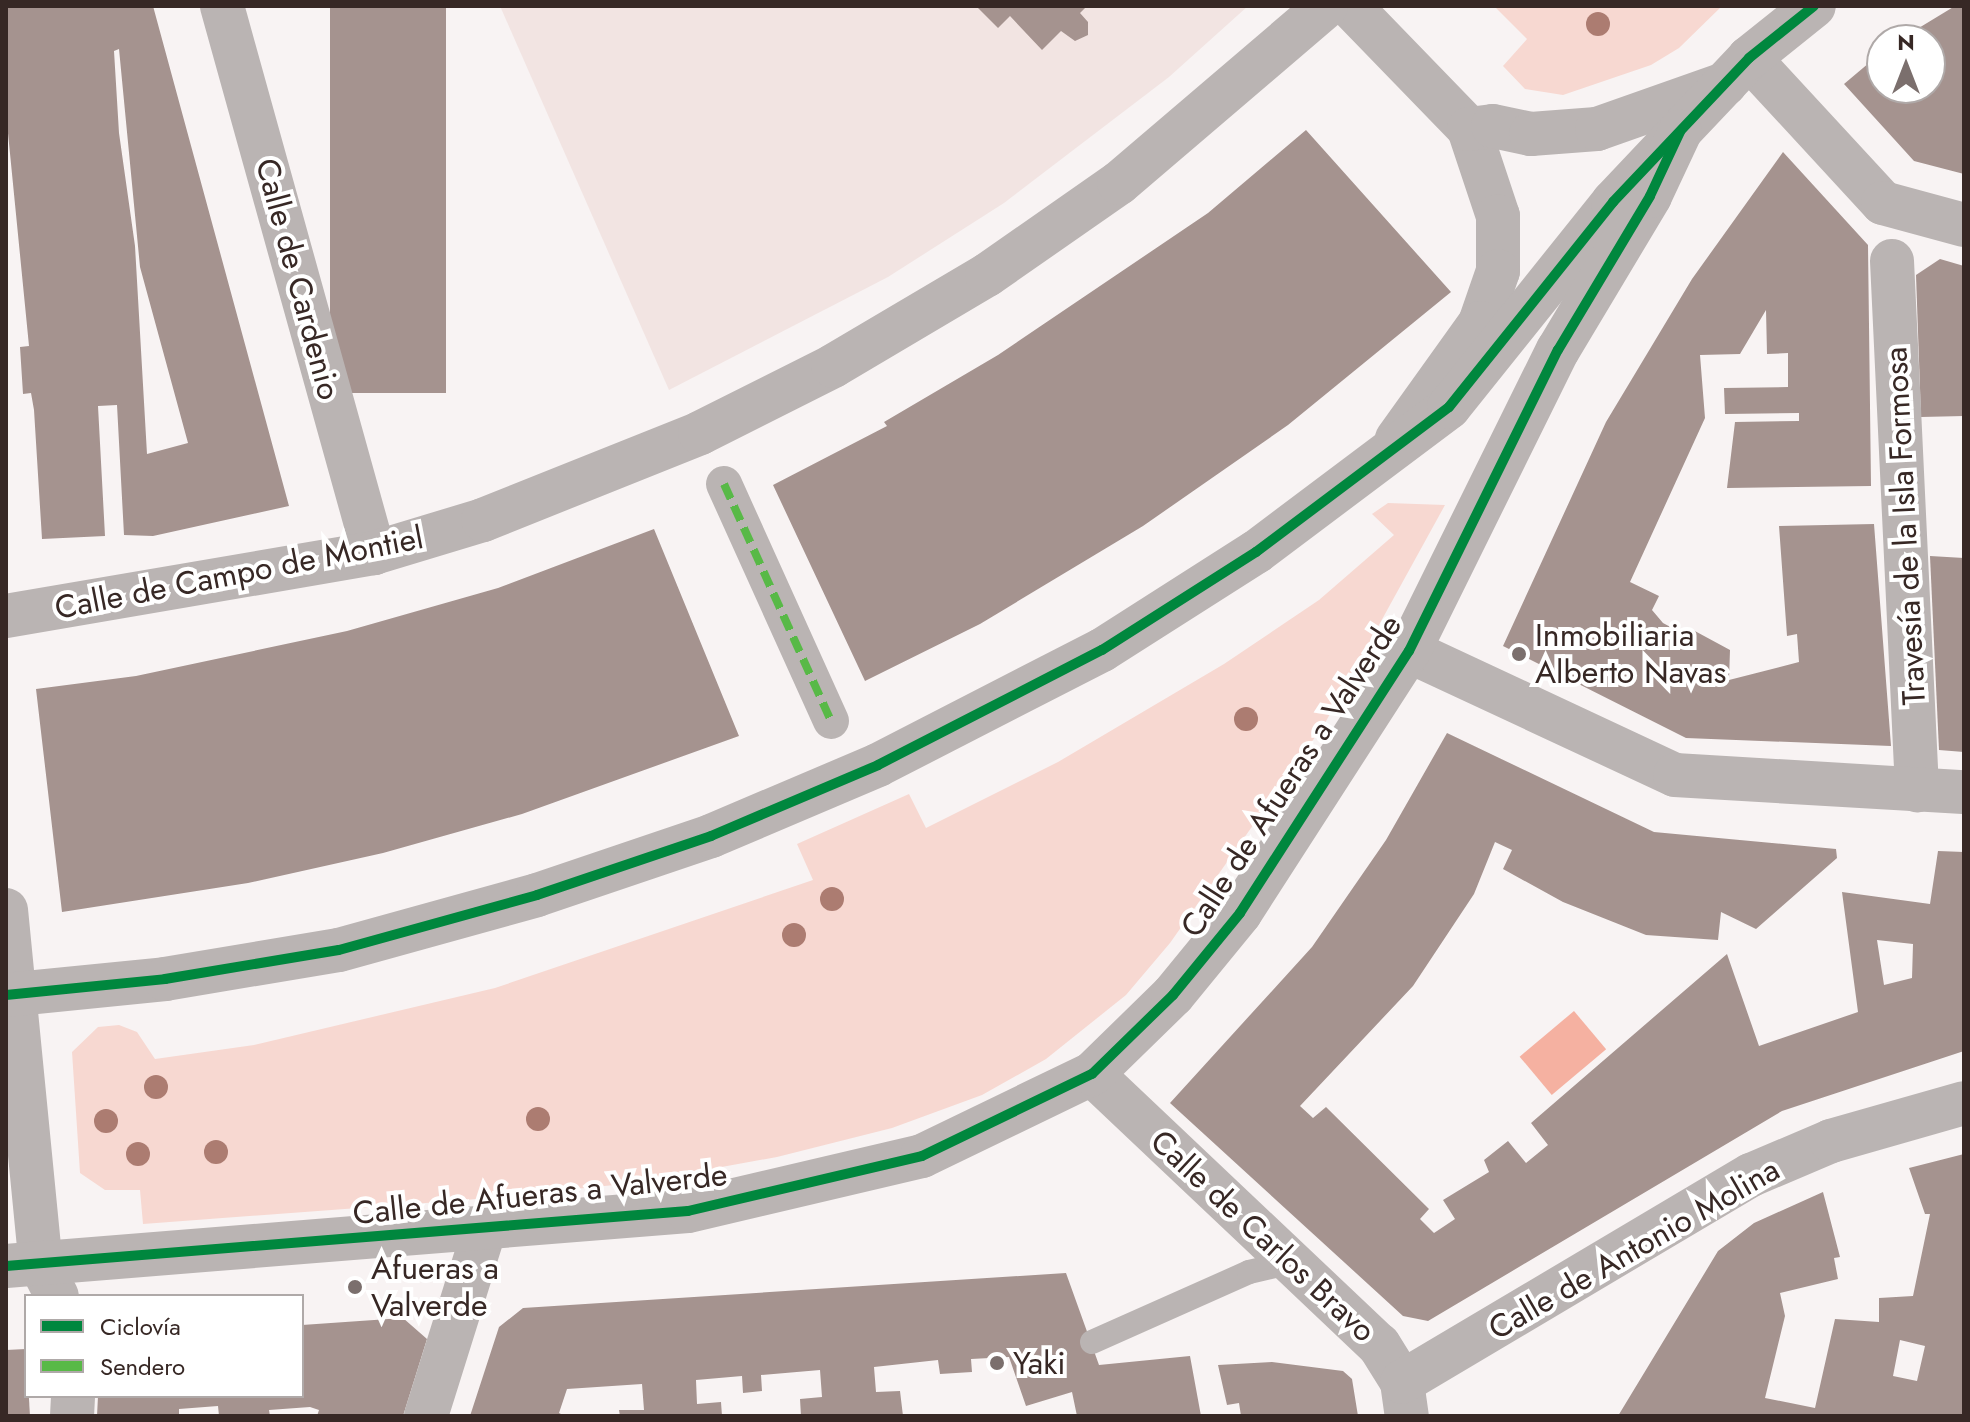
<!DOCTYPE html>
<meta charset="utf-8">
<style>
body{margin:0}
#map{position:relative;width:1970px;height:1422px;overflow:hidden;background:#f8f3f3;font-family:Jost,sans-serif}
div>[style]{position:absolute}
.built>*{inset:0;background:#f2e4e2}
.green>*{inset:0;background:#f7d8d1}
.water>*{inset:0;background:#f5b1a1;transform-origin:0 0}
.building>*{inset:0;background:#a5938f;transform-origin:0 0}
.service>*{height:24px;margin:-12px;padding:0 12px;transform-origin:12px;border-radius:12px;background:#bab4b3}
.pedestrian>*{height:36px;margin:-18px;padding:0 18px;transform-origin:18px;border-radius:18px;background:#bab4b3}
.minor>*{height:44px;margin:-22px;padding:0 22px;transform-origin:22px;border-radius:22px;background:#bab4b3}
.tertiary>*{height:44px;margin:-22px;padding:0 22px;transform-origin:22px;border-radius:22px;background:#bab4b3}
.quiet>*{height:8px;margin-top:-4px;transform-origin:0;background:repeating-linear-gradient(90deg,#58b947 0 16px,transparent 0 24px)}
.cycleway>*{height:10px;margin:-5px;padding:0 5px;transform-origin:5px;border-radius:5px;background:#00873e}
.trees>*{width:24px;height:24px;margin:-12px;border-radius:50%;background:#ac7c71}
.dots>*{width:22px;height:22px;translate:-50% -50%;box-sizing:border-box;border:4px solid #fff;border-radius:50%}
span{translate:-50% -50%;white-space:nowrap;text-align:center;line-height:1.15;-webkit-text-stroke:8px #fff;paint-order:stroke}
.street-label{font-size:32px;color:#372825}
.poi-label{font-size:32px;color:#372825}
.left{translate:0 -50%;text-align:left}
.frame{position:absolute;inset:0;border:8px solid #372825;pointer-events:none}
.legend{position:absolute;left:24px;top:1294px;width:280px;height:104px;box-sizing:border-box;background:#fff;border:2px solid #afa9a8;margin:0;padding:10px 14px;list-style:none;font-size:24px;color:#372825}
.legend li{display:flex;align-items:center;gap:16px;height:40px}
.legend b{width:40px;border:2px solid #afa9a8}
.north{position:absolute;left:1866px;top:24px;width:80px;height:80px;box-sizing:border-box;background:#fff;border:2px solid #afa9a8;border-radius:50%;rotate:0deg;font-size:22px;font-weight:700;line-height:32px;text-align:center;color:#372825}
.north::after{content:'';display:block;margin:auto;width:28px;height:36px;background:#7b6f6d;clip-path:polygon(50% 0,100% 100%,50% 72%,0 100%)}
</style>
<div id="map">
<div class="built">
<i style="clip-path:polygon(500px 6px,1248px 6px,1169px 77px,1004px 203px,888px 277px,669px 390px)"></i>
</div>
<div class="green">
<i style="clip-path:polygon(1494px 6px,1722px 6px,1679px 48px,1651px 65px,1563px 95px,1525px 89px,1503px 66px,1527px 39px)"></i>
<i style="clip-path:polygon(1388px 503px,1445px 505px,1325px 723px,1170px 943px,1126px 995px,1046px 1059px,982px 1095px,892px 1128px,777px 1157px,634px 1183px,466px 1200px,143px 1224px,140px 1190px,105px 1190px,80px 1173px,72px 1052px,98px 1027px,119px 1025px,137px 1032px,155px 1059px,254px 1045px,495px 988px,813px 880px,797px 844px,909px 794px,926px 828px,1058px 762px,1224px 664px,1319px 600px,1394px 535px,1372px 514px)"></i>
</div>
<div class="water">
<i style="left:1574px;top:1011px;width:50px;height:71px;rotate:50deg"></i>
</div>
<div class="building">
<i style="clip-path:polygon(evenodd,6px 6px,153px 6px,289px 506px,153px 536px,124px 535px,117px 405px,98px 406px,105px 536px,42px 539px,34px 410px,31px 393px,23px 394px,20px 347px,29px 346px,6px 113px,6px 6px,119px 49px,140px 267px,188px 443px,147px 454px,135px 246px,119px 133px,114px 51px,119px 49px)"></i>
<i style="left:330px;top:6px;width:116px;height:387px"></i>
<i style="clip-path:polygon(976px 6px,1087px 6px,1080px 13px,1088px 22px,1088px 35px,1075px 41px,1061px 31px,1042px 50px,1010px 16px,998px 28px)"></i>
<i style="clip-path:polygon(1955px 6px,1964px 6px,1964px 174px,1914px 161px,1844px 84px,1882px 52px,1882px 88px,1930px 88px,1930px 40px,1899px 40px)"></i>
<i style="clip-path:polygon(1306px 130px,1451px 292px,1288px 425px,1143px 526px,980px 624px,865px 681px,773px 485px,887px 426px,884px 422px,998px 355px,1208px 213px)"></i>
<i style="clip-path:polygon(1783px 152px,1868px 245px,1871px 486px,1727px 488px,1735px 422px,1799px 421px,1799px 413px,1725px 414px,1724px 388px,1788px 387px,1788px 353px,1767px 354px,1766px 310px,1740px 354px,1700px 355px,1705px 418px,1630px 582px,1659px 596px,1652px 610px,1663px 623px,1689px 637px,1693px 630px,1730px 650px,1729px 680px,1799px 662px,1797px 634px,1787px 636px,1779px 526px,1874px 524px,1891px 746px,1686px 738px,1503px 646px,1606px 422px,1692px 279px)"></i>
<i style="clip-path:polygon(1940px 259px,1964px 266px,1964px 416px,1921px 417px,1916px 275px)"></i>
<i style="clip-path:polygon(654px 529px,739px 736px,522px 814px,383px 853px,248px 883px,62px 912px,36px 689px,136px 676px,347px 631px,498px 588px)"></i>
<i style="clip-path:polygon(1930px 556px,1964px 558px,1964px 752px,1939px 750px)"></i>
<i style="clip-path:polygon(evenodd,1447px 733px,1654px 832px,1836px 849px,1837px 858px,1756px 929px,1721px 912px,1718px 940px,1646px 935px,1563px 902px,1503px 869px,1512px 850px,1495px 842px,1474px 894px,1413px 986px,1300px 1106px,1313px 1118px,1326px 1107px,1429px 1209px,1420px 1219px,1434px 1233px,1455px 1219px,1443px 1200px,1489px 1172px,1484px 1160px,1508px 1141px,1526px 1163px,1548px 1145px,1531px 1123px,1727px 954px,1759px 1046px,1858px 1012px,1842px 892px,1930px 904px,1938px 851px,1964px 852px,1964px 1051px,1782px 1111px,1428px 1321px,1403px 1316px,1170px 1103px,1312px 947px,1386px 840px,1447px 733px,1877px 940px,1913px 944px,1912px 978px,1884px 985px,1877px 940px)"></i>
<i style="clip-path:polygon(evenodd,1964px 1154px,1964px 1416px,1618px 1416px,1718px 1251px,1754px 1223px,1823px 1192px,1840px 1257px,1834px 1258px,1838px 1279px,1780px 1293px,1785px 1316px,1765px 1398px,1815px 1408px,1835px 1319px,1879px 1322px,1879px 1298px,1913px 1296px,1930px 1214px,1925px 1214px,1909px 1168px,1964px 1154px,1900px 1340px,1925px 1346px,1917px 1381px,1893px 1376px,1900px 1340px)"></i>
<i style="clip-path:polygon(1066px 1273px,1099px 1365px,1190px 1356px,1201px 1416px,1077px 1416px,1072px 1392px,1026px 1406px,1009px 1357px,971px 1359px,972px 1372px,940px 1374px,938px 1360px,874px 1367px,876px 1392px,900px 1391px,903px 1416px,801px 1416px,800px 1399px,822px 1397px,820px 1370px,761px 1375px,762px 1391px,743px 1393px,742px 1376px,696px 1380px,697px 1404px,721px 1402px,722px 1416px,620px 1416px,619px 1410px,644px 1410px,642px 1384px,567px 1389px,559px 1413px,565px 1416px,470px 1416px,499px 1327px,523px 1308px)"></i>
<i style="clip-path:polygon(403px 1318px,427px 1339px,403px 1416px,317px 1416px,319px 1410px,310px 1407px,269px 1410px,270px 1416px,219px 1416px,218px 1406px,179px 1409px,179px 1416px,97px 1416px,98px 1396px,302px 1396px,302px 1325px)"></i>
<i style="clip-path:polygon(26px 1349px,30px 1416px,6px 1416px,6px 1350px)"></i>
<i style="clip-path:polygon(1272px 1362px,1343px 1371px,1352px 1379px,1358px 1416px,1241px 1416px,1239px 1403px,1227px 1405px,1218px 1365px)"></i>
</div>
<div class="service">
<i style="left:1092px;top:1342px;width:172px;rotate:-24deg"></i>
<i style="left:1249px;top:1272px;width:44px;rotate:-13.1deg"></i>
</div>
<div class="pedestrian">
<i style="left:724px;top:484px;width:260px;rotate:65.7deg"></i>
</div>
<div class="minor">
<i style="left:222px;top:6px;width:568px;rotate:74.47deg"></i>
<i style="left:1350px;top:6px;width:171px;rotate:45.9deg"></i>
<i style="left:1469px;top:129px;width:92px;rotate:71.6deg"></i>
<i style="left:1498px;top:216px;width:55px;rotate:90deg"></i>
<i style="left:1498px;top:271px;width:55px;rotate:109.1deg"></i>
<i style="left:1480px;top:323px;width:143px;rotate:125.6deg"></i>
<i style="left:1749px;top:58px;width:197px;rotate:47.3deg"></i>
<i style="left:1883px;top:203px;width:84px;rotate:15.2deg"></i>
<i style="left:1469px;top:129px;width:24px;rotate:-7deg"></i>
<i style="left:1493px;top:126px;width:39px;rotate:12deg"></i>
<i style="left:1531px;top:134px;width:66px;rotate:-4.3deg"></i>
<i style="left:1597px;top:129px;width:136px;rotate:-19.4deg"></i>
<i style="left:1892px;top:261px;width:530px;rotate:87.29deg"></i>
<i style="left:6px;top:616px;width:373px;rotate:-9.7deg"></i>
<i style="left:374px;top:553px;width:114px;rotate:-16.8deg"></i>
<i style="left:483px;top:520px;width:234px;rotate:-21.8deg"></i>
<i style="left:700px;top:433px;width:149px;rotate:-26.7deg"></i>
<i style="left:833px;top:366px;width:179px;rotate:-30.6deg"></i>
<i style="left:987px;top:275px;width:161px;rotate:-34.9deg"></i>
<i style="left:1119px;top:183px;width:272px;rotate:-40.5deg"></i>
<i style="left:1409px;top:651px;width:293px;rotate:25deg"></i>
<i style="left:1675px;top:775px;width:289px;rotate:3.4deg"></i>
<i style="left:6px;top:910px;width:357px;rotate:84.4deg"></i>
<i style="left:41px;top:1265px;width:35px;rotate:63deg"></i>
<i style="left:1092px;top:1074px;width:395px;rotate:43.4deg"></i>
<i style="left:1379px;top:1345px;width:44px;rotate:58.1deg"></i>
<i style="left:1402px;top:1382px;width:34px;rotate:82deg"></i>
<i style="left:1402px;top:1382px;width:406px;rotate:-30.7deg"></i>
<i style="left:1751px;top:1175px;width:87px;rotate:-23deg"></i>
<i style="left:1831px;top:1141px;width:138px;rotate:-15.9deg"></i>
<i style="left:72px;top:1416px;width:20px;rotate:-87deg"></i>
<i style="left:426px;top:1416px;width:194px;rotate:-72.6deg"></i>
</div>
<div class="tertiary">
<i style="left:6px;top:995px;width:160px;rotate:-5.7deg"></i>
<i style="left:165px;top:979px;width:176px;rotate:-9.5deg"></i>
<i style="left:339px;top:950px;width:205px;rotate:-15.5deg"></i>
<i style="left:537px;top:895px;width:184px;rotate:-18.7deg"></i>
<i style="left:711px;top:836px;width:181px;rotate:-23deg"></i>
<i style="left:878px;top:765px;width:252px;rotate:-27.2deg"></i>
<i style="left:1102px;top:650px;width:183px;rotate:-32.5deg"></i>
<i style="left:1256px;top:552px;width:241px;rotate:-36.9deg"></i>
<i style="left:1449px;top:407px;width:263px;rotate:-51.3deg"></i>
<i style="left:1613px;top:202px;width:198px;rotate:-46.6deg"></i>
<i style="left:1749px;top:58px;width:83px;rotate:-38.7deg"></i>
<i style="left:6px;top:1266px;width:684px;rotate:-4.61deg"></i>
<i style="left:688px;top:1211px;width:240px;rotate:-13.2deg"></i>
<i style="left:922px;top:1156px;width:189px;rotate:-25.8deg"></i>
<i style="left:1092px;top:1074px;width:113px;rotate:-44.3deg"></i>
<i style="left:1173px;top:995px;width:106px;rotate:-50.7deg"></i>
<i style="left:1240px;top:913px;width:312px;rotate:-57.2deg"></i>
<i style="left:1409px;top:651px;width:336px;rotate:-63.7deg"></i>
<i style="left:1558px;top:350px;width:179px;rotate:-59.1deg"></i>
<i style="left:1650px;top:196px;width:71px;rotate:-64.9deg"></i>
</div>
<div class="quiet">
<i style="left:724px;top:484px;width:260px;rotate:65.7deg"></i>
</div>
<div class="cycleway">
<i style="left:6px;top:995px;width:160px;rotate:-5.7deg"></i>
<i style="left:165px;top:979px;width:176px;rotate:-9.5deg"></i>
<i style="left:339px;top:950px;width:205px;rotate:-15.5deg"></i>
<i style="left:537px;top:895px;width:184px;rotate:-18.7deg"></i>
<i style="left:711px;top:836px;width:181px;rotate:-23deg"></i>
<i style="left:878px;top:765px;width:252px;rotate:-27.2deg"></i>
<i style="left:1102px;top:650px;width:183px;rotate:-32.5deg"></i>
<i style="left:1256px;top:552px;width:241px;rotate:-36.9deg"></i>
<i style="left:1449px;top:407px;width:263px;rotate:-51.3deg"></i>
<i style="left:1613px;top:202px;width:198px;rotate:-46.6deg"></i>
<i style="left:1749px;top:58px;width:83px;rotate:-38.7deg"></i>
<i style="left:6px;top:1266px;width:684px;rotate:-4.61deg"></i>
<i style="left:688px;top:1211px;width:240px;rotate:-13.2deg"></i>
<i style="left:922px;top:1156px;width:189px;rotate:-25.8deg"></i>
<i style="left:1092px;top:1074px;width:113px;rotate:-44.3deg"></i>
<i style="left:1173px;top:995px;width:106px;rotate:-50.7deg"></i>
<i style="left:1240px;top:913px;width:312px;rotate:-57.2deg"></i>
<i style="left:1409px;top:651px;width:336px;rotate:-63.7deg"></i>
<i style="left:1558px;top:350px;width:179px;rotate:-59.1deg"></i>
<i style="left:1650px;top:196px;width:71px;rotate:-64.9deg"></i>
</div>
<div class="trees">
<i style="left:1598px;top:24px"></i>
<i style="left:1246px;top:719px"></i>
<i style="left:832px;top:899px"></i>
<i style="left:794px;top:935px"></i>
<i style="left:156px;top:1087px"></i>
<i style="left:538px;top:1119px"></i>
<i style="left:106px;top:1121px"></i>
<i style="left:216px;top:1152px"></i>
<i style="left:138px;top:1154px"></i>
</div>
<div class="dots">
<i style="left:1519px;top:654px;background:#7b6f6d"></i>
<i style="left:355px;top:1287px;background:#7b6f6d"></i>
<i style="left:997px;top:1363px;background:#7b6f6d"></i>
</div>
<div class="street-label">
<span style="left:298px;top:279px;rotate:75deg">Calle de Cardenio</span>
<span style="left:1905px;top:526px;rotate:-93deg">Travesía de la Isla Formosa</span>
<span style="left:239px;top:573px;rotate:-11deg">Calle de Campo de Montiel</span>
<span style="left:1291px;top:776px;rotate:-57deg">Calle de Afueras a Valverde</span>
<span style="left:540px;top:1194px;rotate:-6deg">Calle de Afueras a Valverde</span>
<span style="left:1263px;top:1236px;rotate:43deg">Calle de Carlos Bravo</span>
<span style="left:1634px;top:1249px;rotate:-30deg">Calle de Antonio Molina</span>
</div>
<div class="poi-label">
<span class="left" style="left:1535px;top:654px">Inmobiliaria<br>Alberto Navas</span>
<span class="left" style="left:371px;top:1287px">Afueras a<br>Valverde</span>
<span class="left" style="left:1013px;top:1363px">Yaki</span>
</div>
<div class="frame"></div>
<ul class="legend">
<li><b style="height:10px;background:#00873e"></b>Ciclovía</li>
<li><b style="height:10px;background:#58b947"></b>Sendero</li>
</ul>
<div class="north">N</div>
</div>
